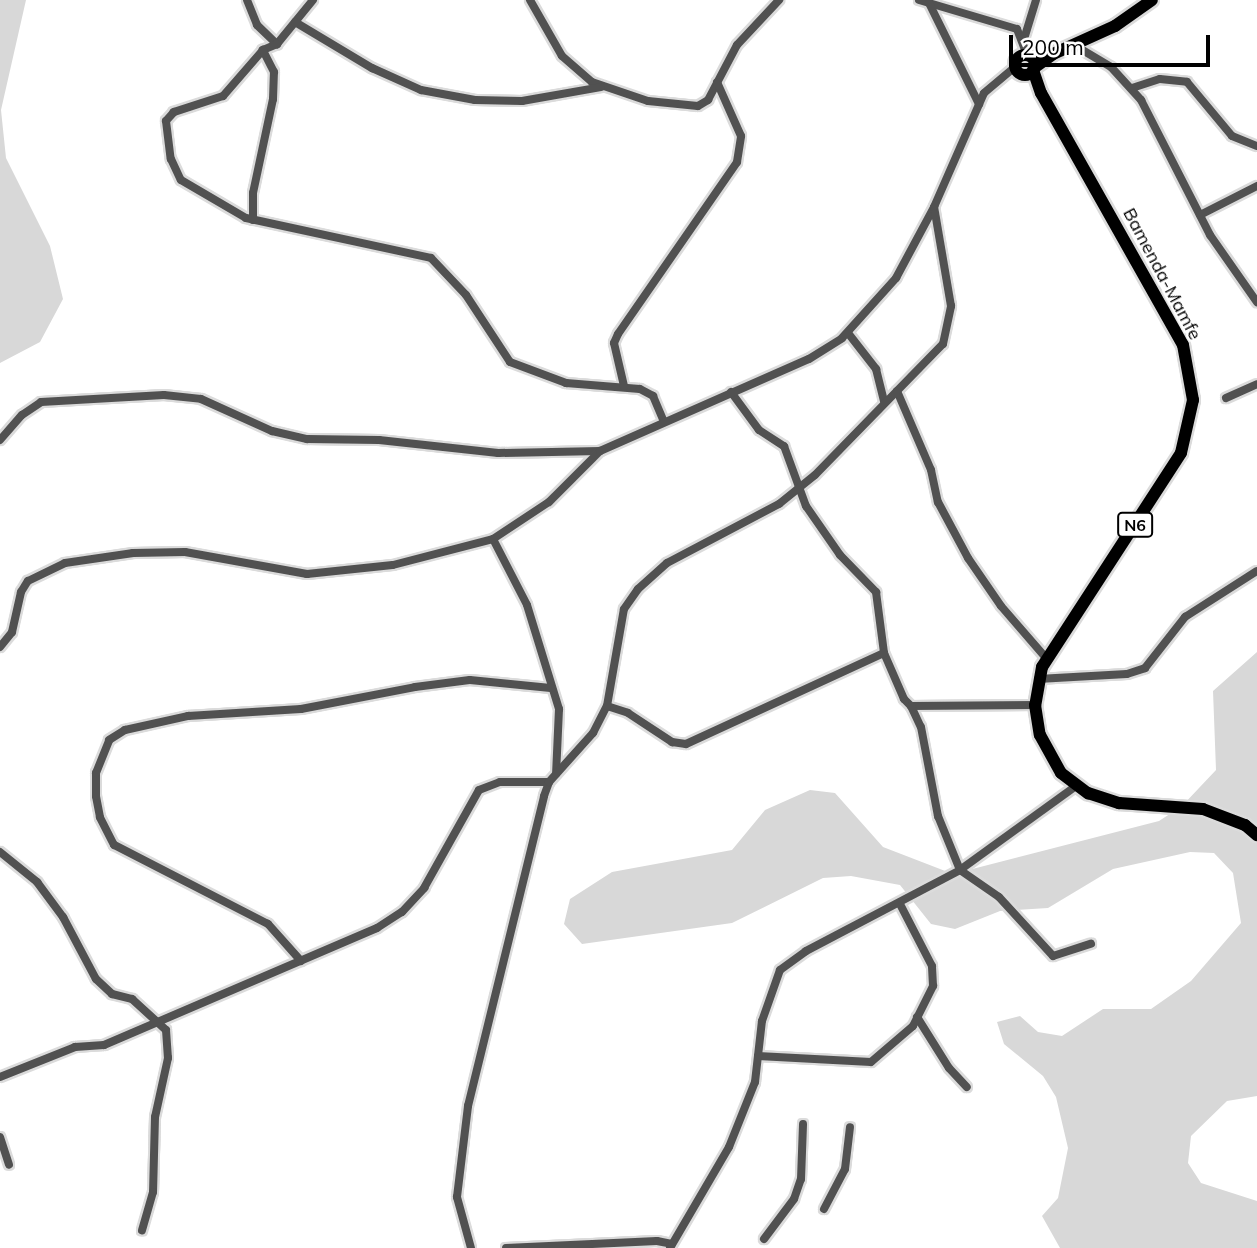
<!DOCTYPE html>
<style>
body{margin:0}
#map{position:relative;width:1257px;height:1248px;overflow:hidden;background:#fff;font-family:Mulish,sans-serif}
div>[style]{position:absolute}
.green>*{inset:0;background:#d8d8d8}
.roads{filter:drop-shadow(2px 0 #dbdbdb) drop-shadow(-2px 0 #dbdbdb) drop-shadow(0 2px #dbdbdb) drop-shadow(0 -2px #dbdbdb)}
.minor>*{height:8px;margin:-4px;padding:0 4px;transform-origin:4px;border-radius:4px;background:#515151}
.highway>*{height:12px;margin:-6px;padding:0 6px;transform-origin:6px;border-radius:6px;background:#000}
.highway>.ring{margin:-6px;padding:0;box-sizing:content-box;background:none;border:12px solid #000;border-radius:50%}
span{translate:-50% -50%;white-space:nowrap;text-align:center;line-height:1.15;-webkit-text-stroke:5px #fff;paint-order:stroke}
.shield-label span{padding:2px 5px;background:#fff;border:2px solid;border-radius:5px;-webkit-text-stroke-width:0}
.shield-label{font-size:16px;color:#000;font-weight:700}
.street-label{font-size:18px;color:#000}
.scale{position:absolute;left:1009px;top:35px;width:201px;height:32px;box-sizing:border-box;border:4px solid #000;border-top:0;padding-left:9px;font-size:21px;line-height:24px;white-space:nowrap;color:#000;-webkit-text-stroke:5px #fff;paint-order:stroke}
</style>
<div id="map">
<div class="green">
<i style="clip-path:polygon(0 0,26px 0,1px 110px,6px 158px,50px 246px,63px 299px,40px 342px,0 363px)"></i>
<i style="clip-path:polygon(1257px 652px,1257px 1096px,1227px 1101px,1191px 1136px,1188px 1163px,1201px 1183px,1257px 1201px,1257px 1248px,1060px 1248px,1042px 1216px,1058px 1198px,1068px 1148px,1056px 1097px,1043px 1076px,1004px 1044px,997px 1022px,1020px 1016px,1038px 1032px,1062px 1036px,1103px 1009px,1151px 1009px,1191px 981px,1241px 923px,1233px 873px,1214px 853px,1190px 852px,1113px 869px,1048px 908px,1000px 911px,955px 929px,931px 924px,900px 885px,851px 876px,823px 878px,732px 923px,582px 944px,564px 924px,570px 899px,612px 872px,732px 850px,765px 810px,810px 790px,835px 793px,883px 847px,953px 874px,1159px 821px,1182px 806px,1216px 770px,1213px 691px)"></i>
</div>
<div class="roads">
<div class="minor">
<i style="left:247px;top:0;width:27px;rotate:68deg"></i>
<i style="left:257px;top:25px;width:28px;rotate:44deg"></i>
<i style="left:313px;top:0;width:57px;rotate:129.3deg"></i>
<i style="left:277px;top:44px;width:15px;rotate:157deg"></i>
<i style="left:263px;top:50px;width:61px;rotate:131deg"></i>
<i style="left:223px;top:96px;width:52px;rotate:161.9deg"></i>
<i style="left:174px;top:112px;width:12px;rotate:132deg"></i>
<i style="left:166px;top:121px;width:38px;rotate:83deg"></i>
<i style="left:171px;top:159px;width:23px;rotate:65deg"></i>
<i style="left:181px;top:180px;width:75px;rotate:30.3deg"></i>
<i style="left:246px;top:218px;width:189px;rotate:12.2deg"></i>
<i style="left:431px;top:258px;width:51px;rotate:46.6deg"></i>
<i style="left:466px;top:295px;width:80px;rotate:56.7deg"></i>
<i style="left:510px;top:362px;width:60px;rotate:20.6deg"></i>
<i style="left:566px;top:383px;width:74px;rotate:4.6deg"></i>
<i style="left:640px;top:389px;width:15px;rotate:28deg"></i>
<i style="left:653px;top:396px;width:28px;rotate:67deg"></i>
<i style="left:530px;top:0;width:64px;rotate:60.3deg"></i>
<i style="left:562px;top:56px;width:40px;rotate:41deg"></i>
<i style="left:592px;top:82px;width:59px;rotate:18.7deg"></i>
<i style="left:648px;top:101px;width:50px;rotate:5.7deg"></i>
<i style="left:698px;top:106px;width:12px;rotate:-31deg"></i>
<i style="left:708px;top:100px;width:62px;rotate:-62.2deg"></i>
<i style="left:737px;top:45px;width:62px;rotate:-47deg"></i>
<i style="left:919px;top:0;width:102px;rotate:16.5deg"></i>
<i style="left:1017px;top:29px;width:28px;rotate:69deg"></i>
<i style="left:929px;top:3px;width:113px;rotate:63.7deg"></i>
<i style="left:295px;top:22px;width:90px;rotate:30.9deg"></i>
<i style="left:372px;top:68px;width:54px;rotate:24.2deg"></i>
<i style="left:421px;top:90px;width:55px;rotate:10.5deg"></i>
<i style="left:475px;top:100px;width:47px;rotate:1.2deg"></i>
<i style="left:522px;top:101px;width:80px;rotate:-10deg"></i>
<i style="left:1024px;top:39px;width:41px;rotate:-72.9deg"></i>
<i style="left:1074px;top:45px;width:43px;rotate:30.7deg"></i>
<i style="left:1111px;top:67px;width:45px;rotate:47.7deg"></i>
<i style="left:1141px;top:100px;width:152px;rotate:62.9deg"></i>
<i style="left:1210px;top:235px;width:82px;rotate:55deg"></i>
<i style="left:1132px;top:88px;width:29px;rotate:-18deg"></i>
<i style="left:1160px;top:79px;width:27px;rotate:6deg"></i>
<i style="left:1187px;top:82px;width:70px;rotate:50.2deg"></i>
<i style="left:1232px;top:136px;width:27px;rotate:22deg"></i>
<i style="left:1200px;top:215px;width:64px;rotate:-27deg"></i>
<i style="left:253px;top:220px;width:27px;rotate:-90deg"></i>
<i style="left:253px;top:193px;width:96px;rotate:-78deg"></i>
<i style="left:273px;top:99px;width:27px;rotate:-88deg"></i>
<i style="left:274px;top:72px;width:25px;rotate:-117deg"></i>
<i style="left:848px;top:333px;width:46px;rotate:52.1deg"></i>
<i style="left:876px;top:369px;width:34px;rotate:76deg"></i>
<i style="left:624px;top:386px;width:44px;rotate:-103.1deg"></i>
<i style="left:614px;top:343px;width:10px;rotate:-66deg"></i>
<i style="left:618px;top:334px;width:209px;rotate:-55.3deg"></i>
<i style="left:737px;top:162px;width:26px;rotate:-81deg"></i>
<i style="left:741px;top:136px;width:59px;rotate:-114deg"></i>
<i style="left:897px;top:391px;width:86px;rotate:66.7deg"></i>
<i style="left:931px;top:470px;width:33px;rotate:78deg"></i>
<i style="left:938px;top:502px;width:64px;rotate:61.8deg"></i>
<i style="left:968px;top:558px;width:58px;rotate:55.5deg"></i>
<i style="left:1001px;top:606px;width:69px;rotate:49.1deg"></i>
<i style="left:731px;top:392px;width:47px;rotate:53.6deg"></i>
<i style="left:759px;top:430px;width:30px;rotate:33deg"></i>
<i style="left:784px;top:446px;width:64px;rotate:69.9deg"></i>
<i style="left:806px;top:506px;width:60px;rotate:55.2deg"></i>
<i style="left:840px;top:555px;width:52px;rotate:45.8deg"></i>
<i style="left:876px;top:592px;width:62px;rotate:82.5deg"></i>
<i style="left:884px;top:653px;width:50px;rotate:66.5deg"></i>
<i style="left:904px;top:699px;width:10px;rotate:45deg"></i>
<i style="left:911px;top:706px;width:124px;rotate:-0.5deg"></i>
<i style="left:1226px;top:398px;width:34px;rotate:-24deg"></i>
<i style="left:0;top:440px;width:33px;rotate:-49deg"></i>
<i style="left:22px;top:415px;width:23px;rotate:-34deg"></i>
<i style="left:41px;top:402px;width:123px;rotate:-3.3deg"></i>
<i style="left:164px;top:395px;width:37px;rotate:6deg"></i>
<i style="left:201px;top:399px;width:78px;rotate:24.3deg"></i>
<i style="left:272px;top:431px;width:36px;rotate:13deg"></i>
<i style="left:307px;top:439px;width:72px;rotate:0.8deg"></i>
<i style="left:379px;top:440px;width:120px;rotate:6.2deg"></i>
<i style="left:498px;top:453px;width:102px;rotate:-1.1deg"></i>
<i style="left:493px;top:539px;width:74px;rotate:62.7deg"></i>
<i style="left:527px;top:605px;width:109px;rotate:72.9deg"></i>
<i style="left:559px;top:709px;width:65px;rotate:92.6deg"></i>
<i style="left:0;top:647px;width:19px;rotate:-51deg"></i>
<i style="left:12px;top:632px;width:41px;rotate:-77.3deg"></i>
<i style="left:21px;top:592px;width:13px;rotate:-58deg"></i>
<i style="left:28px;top:581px;width:41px;rotate:-25.9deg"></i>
<i style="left:65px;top:563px;width:69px;rotate:-8.4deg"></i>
<i style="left:133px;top:553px;width:52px;rotate:-1.1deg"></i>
<i style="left:185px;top:552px;width:124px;rotate:10.2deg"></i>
<i style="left:307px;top:574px;width:86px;rotate:-6deg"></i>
<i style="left:393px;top:565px;width:103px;rotate:-14.6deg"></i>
<i style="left:493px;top:539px;width:67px;rotate:-33.5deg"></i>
<i style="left:549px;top:502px;width:72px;rotate:-45deg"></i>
<i style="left:600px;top:451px;width:228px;rotate:-23.8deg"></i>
<i style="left:809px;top:359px;width:39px;rotate:-32deg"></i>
<i style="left:842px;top:338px;width:81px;rotate:-48deg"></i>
<i style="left:896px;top:278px;width:81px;rotate:-61.8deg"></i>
<i style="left:1038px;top:679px;width:89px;rotate:-3.2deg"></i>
<i style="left:1127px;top:674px;width:19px;rotate:-18deg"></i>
<i style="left:1145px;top:668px;width:65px;rotate:-51.9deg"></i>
<i style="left:1185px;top:617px;width:85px;rotate:-32.6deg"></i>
<i style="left:607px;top:706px;width:22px;rotate:18deg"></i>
<i style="left:628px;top:713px;width:53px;rotate:33.4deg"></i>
<i style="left:672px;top:742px;width:14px;rotate:8deg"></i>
<i style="left:686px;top:744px;width:218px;rotate:-24.7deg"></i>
<i style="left:911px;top:706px;width:23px;rotate:65deg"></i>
<i style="left:921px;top:727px;width:91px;rotate:79.2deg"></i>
<i style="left:938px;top:816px;width:58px;rotate:67.8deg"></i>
<i style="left:960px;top:870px;width:47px;rotate:34.7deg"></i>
<i style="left:999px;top:897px;width:80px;rotate:47.5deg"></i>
<i style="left:1053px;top:956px;width:40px;rotate:-18deg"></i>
<i style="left:0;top:852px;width:48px;rotate:39deg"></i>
<i style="left:37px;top:882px;width:44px;rotate:53.4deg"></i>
<i style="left:63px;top:917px;width:70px;rotate:62deg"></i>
<i style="left:96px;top:979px;width:22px;rotate:43deg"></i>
<i style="left:112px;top:994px;width:21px;rotate:14deg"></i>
<i style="left:132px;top:999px;width:46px;rotate:42.4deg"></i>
<i style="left:166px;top:1030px;width:28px;rotate:86deg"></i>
<i style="left:168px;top:1058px;width:60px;rotate:102.4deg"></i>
<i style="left:155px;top:1117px;width:75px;rotate:91.5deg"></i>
<i style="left:153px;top:1192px;width:40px;rotate:106deg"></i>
<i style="left:301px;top:961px;width:50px;rotate:-131.7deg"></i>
<i style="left:268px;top:924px;width:173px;rotate:-152.8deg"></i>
<i style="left:114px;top:845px;width:31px;rotate:-117deg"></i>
<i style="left:100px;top:817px;width:21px;rotate:-101deg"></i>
<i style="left:96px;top:796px;width:23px;rotate:-90deg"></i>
<i style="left:96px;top:773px;width:35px;rotate:-68deg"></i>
<i style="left:109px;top:740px;width:19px;rotate:-32deg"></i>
<i style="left:125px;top:730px;width:65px;rotate:-12.5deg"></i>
<i style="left:188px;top:716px;width:113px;rotate:-3.5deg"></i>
<i style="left:301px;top:709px;width:116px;rotate:-10.9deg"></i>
<i style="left:415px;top:687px;width:55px;rotate:-7.3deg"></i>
<i style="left:470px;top:680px;width:81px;rotate:5.6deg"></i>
<i style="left:917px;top:1017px;width:60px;rotate:57.9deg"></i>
<i style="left:949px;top:1068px;width:26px;rotate:47deg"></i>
<i style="left:758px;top:1056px;width:113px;rotate:3deg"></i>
<i style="left:871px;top:1062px;width:55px;rotate:-40.6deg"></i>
<i style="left:913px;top:1026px;width:45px;rotate:-63.4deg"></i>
<i style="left:933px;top:986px;width:20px;rotate:-93deg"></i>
<i style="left:932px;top:966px;width:70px;rotate:-117.3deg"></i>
<i style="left:0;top:1077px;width:81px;rotate:-21.8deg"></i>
<i style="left:75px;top:1047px;width:29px;rotate:-4deg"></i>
<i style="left:104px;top:1045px;width:297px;rotate:-23.2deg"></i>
<i style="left:377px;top:928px;width:30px;rotate:-33deg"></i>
<i style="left:402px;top:912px;width:33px;rotate:-47deg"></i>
<i style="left:424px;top:888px;width:112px;rotate:-60.7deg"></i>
<i style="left:479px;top:790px;width:22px;rotate:-21deg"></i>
<i style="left:500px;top:782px;width:49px"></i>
<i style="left:0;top:1137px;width:29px;rotate:72deg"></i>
<i style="left:824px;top:1209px;width:45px;rotate:-62.3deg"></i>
<i style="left:845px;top:1169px;width:42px;rotate:-83.2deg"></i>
<i style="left:764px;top:1239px;width:50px;rotate:-53.1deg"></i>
<i style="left:794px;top:1199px;width:21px;rotate:-71deg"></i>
<i style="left:801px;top:1179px;width:55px;rotate:-87.9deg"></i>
<i style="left:471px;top:1248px;width:53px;rotate:-105.4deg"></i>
<i style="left:457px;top:1197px;width:92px;rotate:-83.1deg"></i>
<i style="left:468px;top:1106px;width:319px;rotate:-76.2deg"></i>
<i style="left:544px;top:796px;width:15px;rotate:-70deg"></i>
<i style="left:549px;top:782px;width:66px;rotate:-48.1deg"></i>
<i style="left:593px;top:733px;width:30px;rotate:-63deg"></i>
<i style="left:607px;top:706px;width:98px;rotate:-80.1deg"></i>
<i style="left:624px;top:609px;width:24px;rotate:-55deg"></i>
<i style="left:638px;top:589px;width:39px;rotate:-42deg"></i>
<i style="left:667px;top:563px;width:127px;rotate:-27.8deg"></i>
<i style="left:779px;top:504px;width:46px;rotate:-38.9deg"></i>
<i style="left:815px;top:475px;width:183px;rotate:-45.7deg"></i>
<i style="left:943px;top:344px;width:39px;rotate:-78deg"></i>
<i style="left:951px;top:306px;width:100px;rotate:-99.7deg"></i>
<i style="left:934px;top:207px;width:124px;rotate:-66.3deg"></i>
<i style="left:984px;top:93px;width:40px;rotate:-40deg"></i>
<i style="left:506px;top:1248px;width:151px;rotate:-2.7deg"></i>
<i style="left:657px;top:1241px;width:15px;rotate:11deg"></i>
<i style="left:670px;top:1248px;width:117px;rotate:-59.7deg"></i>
<i style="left:729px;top:1147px;width:70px;rotate:-68.2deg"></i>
<i style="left:755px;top:1082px;width:61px;rotate:-83.5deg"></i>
<i style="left:762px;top:1021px;width:54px;rotate:-70.6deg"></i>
<i style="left:780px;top:970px;width:32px;rotate:-36deg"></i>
<i style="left:806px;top:951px;width:174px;rotate:-27.7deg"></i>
<i style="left:960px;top:870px;width:143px;rotate:-35.9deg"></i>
</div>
<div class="highway">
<i class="ring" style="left:1015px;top:55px;width:8px;height:8px"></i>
<i style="left:1034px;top:68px;width:24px;rotate:-36deg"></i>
<i style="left:1053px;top:54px;width:68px;rotate:-24.3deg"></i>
<i style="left:1115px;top:26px;width:45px;rotate:-35.1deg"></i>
<i style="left:1033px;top:70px;width:24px;rotate:71deg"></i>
<i style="left:1041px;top:93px;width:289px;rotate:60.6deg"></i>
<i style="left:1183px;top:345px;width:56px;rotate:79.7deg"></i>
<i style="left:1193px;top:400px;width:54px;rotate:102.8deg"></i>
<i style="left:1181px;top:453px;width:255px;rotate:123deg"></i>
<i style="left:1042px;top:667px;width:39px;rotate:100deg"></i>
<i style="left:1035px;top:705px;width:30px;rotate:81deg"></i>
<i style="left:1040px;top:735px;width:43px;rotate:61.1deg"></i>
<i style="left:1061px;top:773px;width:34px;rotate:37deg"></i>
<i style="left:1088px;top:793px;width:33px;rotate:18deg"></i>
<i style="left:1119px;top:803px;width:84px;rotate:4.1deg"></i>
<i style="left:1203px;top:809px;width:45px;rotate:20.9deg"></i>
<i style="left:1245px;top:825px;width:16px;rotate:40deg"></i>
</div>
</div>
<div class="shield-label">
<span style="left:1135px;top:525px">N6</span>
</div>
<div class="street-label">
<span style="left:1162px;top:274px;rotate:62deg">Bamenda-Mamfe</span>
</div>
<div class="scale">200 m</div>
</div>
